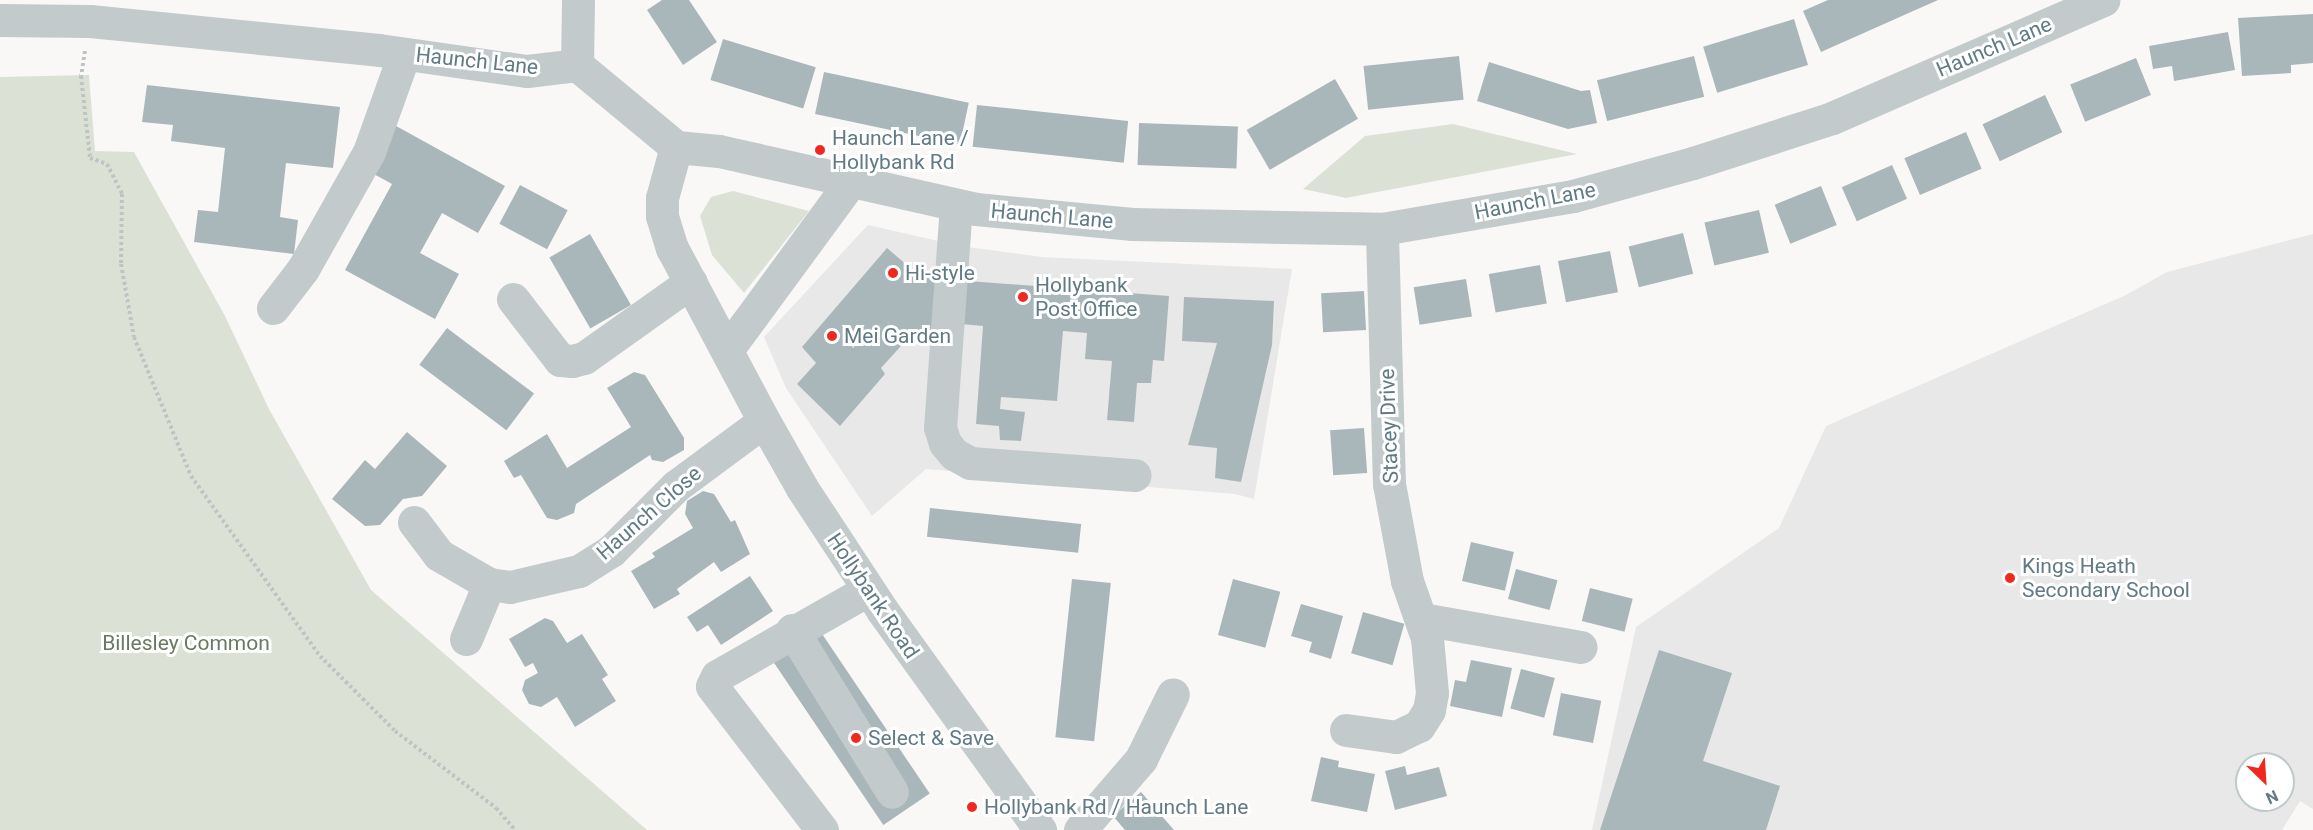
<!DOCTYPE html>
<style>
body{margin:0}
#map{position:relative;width:2313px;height:830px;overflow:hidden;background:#f9f8f6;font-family:Roboto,sans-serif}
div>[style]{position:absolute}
.built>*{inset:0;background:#e7e8e7}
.green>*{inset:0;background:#dce1d6}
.building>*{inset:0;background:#aab7ba;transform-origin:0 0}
.path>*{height:4px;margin-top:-2px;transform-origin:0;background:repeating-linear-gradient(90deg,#bfc3c4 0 3px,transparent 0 6px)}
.minor>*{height:33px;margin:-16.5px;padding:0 16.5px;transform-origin:16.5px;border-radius:16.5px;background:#c3cacc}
.dots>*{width:16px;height:16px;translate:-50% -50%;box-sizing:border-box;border:3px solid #fff;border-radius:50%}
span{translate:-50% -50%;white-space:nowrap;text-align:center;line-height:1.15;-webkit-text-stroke:6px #fff;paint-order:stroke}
.street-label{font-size:21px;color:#617a83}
.poi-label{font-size:21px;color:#617a83}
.left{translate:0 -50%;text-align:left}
.park-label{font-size:21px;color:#6a7a61}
.north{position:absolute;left:2235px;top:752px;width:60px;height:60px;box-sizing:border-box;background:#fff;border:2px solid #c0cacd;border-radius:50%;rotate:155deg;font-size:16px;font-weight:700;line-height:24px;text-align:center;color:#617a83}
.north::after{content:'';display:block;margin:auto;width:21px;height:27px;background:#f0281e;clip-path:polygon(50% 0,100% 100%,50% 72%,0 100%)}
</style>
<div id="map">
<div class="built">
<i style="clip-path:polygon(868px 225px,960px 246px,1042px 257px,1292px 269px,1254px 499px,1235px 494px,926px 469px,872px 516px,786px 388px,764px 337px)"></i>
<i style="clip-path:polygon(evenodd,2313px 234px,2313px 809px,2300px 801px,2282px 830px,1592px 830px,1636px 627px,1779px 528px,1826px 426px,2126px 295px,2167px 272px,2313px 234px,2247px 764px,2283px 764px,2283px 800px,2247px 800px,2247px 764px)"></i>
</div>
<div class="green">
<i style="clip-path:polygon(89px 75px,95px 151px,134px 152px,225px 316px,269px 409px,371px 590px,647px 830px,0 830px,0 77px)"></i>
<i style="clip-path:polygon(1453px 124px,1577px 154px,1346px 198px,1303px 189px,1365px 136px)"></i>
<i style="clip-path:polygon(733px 191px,809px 211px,744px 293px,712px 255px,700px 216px,711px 197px)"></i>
</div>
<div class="building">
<i style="clip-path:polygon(662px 0,689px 0,717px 42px,683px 65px,647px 10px)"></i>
<i style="clip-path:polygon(1828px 0,1938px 0,1821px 52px,1803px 11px)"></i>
<i style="clip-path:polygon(2313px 14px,2313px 63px,2291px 65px,2291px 73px,2242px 76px,2238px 18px)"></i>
<i style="left:1794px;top:19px;width:48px;height:95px;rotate:73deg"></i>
<i style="clip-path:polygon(2228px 32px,2235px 70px,2174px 81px,2172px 66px,2153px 69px,2149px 46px)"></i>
<i style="left:723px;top:39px;width:97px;height:43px;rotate:17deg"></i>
<i style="left:1459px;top:56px;width:44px;height:96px;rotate:84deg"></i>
<i style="left:1694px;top:56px;width:42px;height:100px;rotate:76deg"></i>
<i style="left:2136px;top:58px;width:40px;height:71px;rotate:68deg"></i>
<i style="clip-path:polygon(1489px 62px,1581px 91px,1590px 90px,1597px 123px,1568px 129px,1477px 101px)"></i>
<i style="left:824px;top:72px;width:148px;height:43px;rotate:12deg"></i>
<i style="left:1335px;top:79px;width:46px;height:102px;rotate:60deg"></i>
<i style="clip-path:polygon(147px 85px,340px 107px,333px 168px,286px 163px,280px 217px,298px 220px,294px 254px,194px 242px,198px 210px,218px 212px,225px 148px,171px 141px,173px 125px,142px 122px)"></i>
<i style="left:2045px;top:95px;width:41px;height:69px;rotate:65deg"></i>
<i style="left:977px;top:105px;width:152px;height:42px;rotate:6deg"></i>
<i style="clip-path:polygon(387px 121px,505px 186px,478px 233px,442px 213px,420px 253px,459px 274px,435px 319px,345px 270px,392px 184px,361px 167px)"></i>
<i style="left:1139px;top:123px;width:99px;height:42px;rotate:2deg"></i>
<i style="left:1966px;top:132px;width:40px;height:67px;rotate:67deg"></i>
<i style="left:1892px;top:165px;width:37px;height:55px;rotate:66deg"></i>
<i style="left:520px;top:185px;width:54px;height:44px;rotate:28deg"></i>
<i style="left:1821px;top:186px;width:42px;height:50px;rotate:68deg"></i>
<i style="left:1759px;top:210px;width:44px;height:56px;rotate:77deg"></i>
<i style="left:1683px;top:233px;width:42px;height:56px;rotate:76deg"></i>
<i style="left:590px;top:234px;width:82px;height:47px;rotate:60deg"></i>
<i style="clip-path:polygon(887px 248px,915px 272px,938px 276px,937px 345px,910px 336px,881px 368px,885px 374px,840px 426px,797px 384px,816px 363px,802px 347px)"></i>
<i style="left:1610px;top:251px;width:42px;height:53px;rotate:79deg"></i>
<i style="left:1540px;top:265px;width:39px;height:52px;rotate:80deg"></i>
<i style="left:1466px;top:279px;width:38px;height:53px;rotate:81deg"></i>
<i style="clip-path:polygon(954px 280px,1169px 296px,1164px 361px,1153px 360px,1151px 383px,1137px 383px,1134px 422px,1107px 420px,1112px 361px,1085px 359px,1087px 333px,1063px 331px,1057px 401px,1001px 397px,1000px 409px,1025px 412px,1021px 441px,1000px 440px,999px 426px,976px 424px,983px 326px,950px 323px)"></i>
<i style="left:1364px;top:291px;width:39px;height:43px;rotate:87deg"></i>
<i style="clip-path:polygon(1184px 297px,1274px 301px,1272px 345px,1241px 482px,1215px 478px,1217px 448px,1188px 445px,1217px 343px,1182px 341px)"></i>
<i style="left:447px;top:328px;width:109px;height:46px;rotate:37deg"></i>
<i style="clip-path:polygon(634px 372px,645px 375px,684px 438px,684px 450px,663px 462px,652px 460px,650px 455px,576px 504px,574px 513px,557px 520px,547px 518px,521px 475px,514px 478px,504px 461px,547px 434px,567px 468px,631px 427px,607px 388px)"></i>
<i style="left:1364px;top:428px;width:45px;height:34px;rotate:86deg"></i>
<i style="clip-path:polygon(407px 432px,447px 466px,422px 496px,403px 499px,380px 525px,365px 526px,332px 499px,365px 460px,375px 469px)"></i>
<i style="clip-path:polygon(703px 491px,714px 494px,731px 522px,735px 520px,750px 554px,721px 572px,714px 562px,677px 589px,680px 594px,654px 609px,631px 571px,655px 557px,652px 553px,693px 528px,685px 514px,687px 501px)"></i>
<i style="left:930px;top:508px;width:152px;height:29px;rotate:6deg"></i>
<i style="left:1471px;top:542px;width:44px;height:40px;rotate:13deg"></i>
<i style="left:1516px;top:569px;width:43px;height:31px;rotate:15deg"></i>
<i style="clip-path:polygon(750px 576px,773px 611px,721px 645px,708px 625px,697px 632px,687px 617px)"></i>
<i style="left:1072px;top:579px;width:39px;height:159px;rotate:6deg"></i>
<i style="left:1233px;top:579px;width:49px;height:58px;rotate:15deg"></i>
<i style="left:1590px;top:588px;width:44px;height:34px;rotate:14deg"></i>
<i style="clip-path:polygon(1301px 604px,1343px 616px,1331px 659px,1309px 652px,1312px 642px,1291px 636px)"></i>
<i style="left:1363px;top:612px;width:43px;height:43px;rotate:16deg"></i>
<i style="clip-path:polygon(545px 618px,553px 621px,567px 643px,582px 634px,608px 675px,602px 679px,616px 701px,575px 727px,557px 697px,541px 707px,529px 704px,522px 690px,525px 680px,538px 673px,533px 663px,525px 667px,509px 639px)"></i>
<i style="left:814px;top:622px;width:207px;height:56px;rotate:56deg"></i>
<i style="clip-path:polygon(1659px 650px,1732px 673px,1703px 761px,1780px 786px,1766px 830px,1600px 830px)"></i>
<i style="clip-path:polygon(1471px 660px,1512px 668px,1502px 717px,1450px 706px,1455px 680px,1466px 682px)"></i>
<i style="left:1521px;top:669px;width:35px;height:41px;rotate:15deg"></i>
<i style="left:1561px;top:693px;width:41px;height:43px;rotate:11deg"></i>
<i style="clip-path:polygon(1321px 757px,1339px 761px,1338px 767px,1375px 774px,1367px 812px,1311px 801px)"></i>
<i style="clip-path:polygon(1405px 766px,1407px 775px,1439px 767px,1447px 796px,1395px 810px,1385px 771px)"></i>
<i style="clip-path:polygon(1141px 792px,1174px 830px,1125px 830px,1113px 816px)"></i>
</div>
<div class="path">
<i style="left:85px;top:51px;width:25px;rotate:99deg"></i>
<i style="left:81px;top:76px;width:82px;rotate:83.7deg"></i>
<i style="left:90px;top:158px;width:18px;rotate:19deg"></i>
<i style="left:107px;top:164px;width:34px;rotate:63deg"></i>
<i style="left:122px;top:194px;width:70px;rotate:90.8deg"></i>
<i style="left:121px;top:264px;width:74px;rotate:79.9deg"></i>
<i style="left:134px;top:337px;width:150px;rotate:67.7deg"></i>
<i style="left:191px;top:476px;width:221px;rotate:54.4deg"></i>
<i style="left:320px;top:656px;width:106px;rotate:45deg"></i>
<i style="left:395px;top:731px;width:127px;rotate:37.3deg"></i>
<i style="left:496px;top:808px;width:29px;rotate:49deg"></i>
</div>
<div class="minor">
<i style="left:0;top:20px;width:90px;rotate:0.6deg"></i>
<i style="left:90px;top:21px;width:290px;rotate:5.7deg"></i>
<i style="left:379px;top:50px;width:149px;rotate:8.1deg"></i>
<i style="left:527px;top:71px;width:50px;rotate:-6.8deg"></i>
<i style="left:577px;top:65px;width:129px;rotate:39.6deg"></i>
<i style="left:676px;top:147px;width:43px;rotate:5.3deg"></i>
<i style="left:719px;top:151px;width:263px;rotate:12.7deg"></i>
<i style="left:976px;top:209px;width:157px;rotate:5.5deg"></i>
<i style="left:1132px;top:224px;width:250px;rotate:1.1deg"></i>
<i style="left:1382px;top:229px;width:194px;rotate:-9.8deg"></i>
<i style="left:1573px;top:196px;width:124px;rotate:-15.4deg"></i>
<i style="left:1693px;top:163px;width:146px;rotate:-17.9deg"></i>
<i style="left:1832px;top:118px;width:296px;rotate:-23.5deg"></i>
<i style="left:577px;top:65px;width:65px;rotate:-89.1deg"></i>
<i style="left:676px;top:147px;width:53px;rotate:105.4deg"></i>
<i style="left:662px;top:198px;width:18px;rotate:90deg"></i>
<i style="left:662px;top:216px;width:34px;rotate:73deg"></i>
<i style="left:672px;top:248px;width:196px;rotate:62deg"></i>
<i style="left:764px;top:421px;width:77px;rotate:60.4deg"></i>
<i style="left:802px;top:488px;width:146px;rotate:56.7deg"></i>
<i style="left:882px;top:610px;width:271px;rotate:54.3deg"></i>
<i style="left:956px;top:205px;width:223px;rotate:94.1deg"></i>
<i style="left:940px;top:427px;width:17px;rotate:73deg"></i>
<i style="left:945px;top:443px;width:14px;rotate:51deg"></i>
<i style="left:954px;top:454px;width:18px;rotate:29deg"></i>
<i style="left:970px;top:463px;width:165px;rotate:4.2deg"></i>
<i style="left:513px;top:299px;width:77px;rotate:52.4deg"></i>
<i style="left:560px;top:360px;width:12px;rotate:5deg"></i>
<i style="left:572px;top:361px;width:12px;rotate:-14deg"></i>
<i style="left:584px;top:358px;width:131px;rotate:-35.4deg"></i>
<i style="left:273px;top:308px;width:49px;rotate:-52.4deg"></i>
<i style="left:303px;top:269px;width:134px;rotate:-60.6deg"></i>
<i style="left:369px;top:152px;width:104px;rotate:-70.3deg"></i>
<i style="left:727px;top:350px;width:210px;rotate:-53.7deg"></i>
<i style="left:414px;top:522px;width:41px;rotate:52.9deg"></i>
<i style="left:439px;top:555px;width:58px;rotate:30.1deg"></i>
<i style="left:489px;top:584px;width:21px;rotate:8deg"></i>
<i style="left:510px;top:587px;width:71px;rotate:-13.1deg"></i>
<i style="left:579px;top:571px;width:38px;rotate:-32deg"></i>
<i style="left:611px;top:551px;width:92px;rotate:-45deg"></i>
<i style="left:676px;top:486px;width:109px;rotate:-36.5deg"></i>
<i style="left:1422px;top:619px;width:161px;rotate:10deg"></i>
<i style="left:792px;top:630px;width:190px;rotate:58.3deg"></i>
<i style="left:466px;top:639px;width:60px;rotate:-67.3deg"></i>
<i style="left:1346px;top:730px;width:50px;rotate:8deg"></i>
<i style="left:1396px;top:737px;width:25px;rotate:-26deg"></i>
<i style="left:1419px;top:726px;width:19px;rotate:-58deg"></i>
<i style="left:1429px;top:710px;width:17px;rotate:-80deg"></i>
<i style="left:1432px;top:693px;width:55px;rotate:-95.2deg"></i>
<i style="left:1427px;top:638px;width:60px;rotate:-109.3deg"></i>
<i style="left:1407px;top:581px;width:99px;rotate:-100.5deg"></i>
<i style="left:1389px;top:484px;width:255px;rotate:-91.6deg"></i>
<i style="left:822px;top:830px;width:181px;rotate:-127.4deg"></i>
<i style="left:712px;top:686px;width:11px;rotate:-63deg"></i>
<i style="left:717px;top:676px;width:174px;rotate:-29.7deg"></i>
<i style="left:1080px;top:830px;width:94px;rotate:-49.3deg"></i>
<i style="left:1141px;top:759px;width:72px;rotate:-63.8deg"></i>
</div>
<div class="dots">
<i style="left:820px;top:150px;background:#f0281e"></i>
<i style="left:893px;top:273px;background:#f0281e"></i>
<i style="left:1023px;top:297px;background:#f0281e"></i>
<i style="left:832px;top:336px;background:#f0281e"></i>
<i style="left:2010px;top:578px;background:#f0281e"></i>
<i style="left:856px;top:738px;background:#f0281e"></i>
<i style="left:972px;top:807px;background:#f0281e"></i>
</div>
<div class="street-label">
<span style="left:1994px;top:47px;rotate:-23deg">Haunch Lane</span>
<span style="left:477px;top:61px;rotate:6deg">Haunch Lane</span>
<span style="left:1535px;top:201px;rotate:-11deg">Haunch Lane</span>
<span style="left:1052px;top:216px;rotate:5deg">Haunch Lane</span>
<span style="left:1389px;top:426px;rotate:-92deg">Stacey Drive</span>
<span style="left:649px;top:513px;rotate:-41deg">Haunch Close</span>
<span style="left:873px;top:596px;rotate:56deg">Hollybank Road</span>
</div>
<div class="poi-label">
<span class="left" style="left:832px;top:150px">Haunch Lane /<br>Hollybank Rd</span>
<span class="left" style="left:905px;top:273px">Hi-style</span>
<span class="left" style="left:1035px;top:297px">Hollybank<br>Post Office</span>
<span class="left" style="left:844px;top:336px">Mei Garden</span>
<span class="left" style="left:2022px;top:578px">Kings Heath<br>Secondary School</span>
<span class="left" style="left:868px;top:738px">Select &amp; Save</span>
<span class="left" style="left:984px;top:807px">Hollybank Rd / Haunch Lane</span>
</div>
<div class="park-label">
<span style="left:186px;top:643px">Billesley Common</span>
</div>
<div class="north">N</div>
</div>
